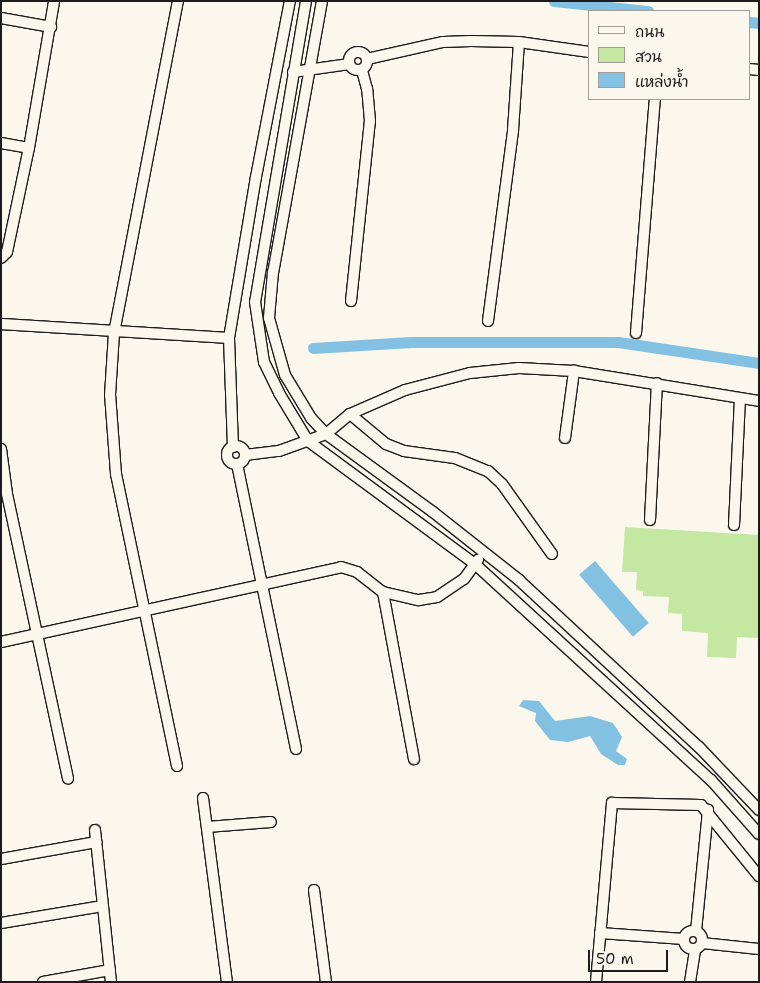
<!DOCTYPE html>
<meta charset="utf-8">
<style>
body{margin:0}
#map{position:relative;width:760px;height:983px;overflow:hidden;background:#fbf7ec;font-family:"Shantell Sans","Playpen Sans Thai",sans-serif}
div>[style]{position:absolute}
.green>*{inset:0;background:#c4e7a1}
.water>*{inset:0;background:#83c1e3;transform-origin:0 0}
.canal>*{height:11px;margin:-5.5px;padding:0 5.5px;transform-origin:5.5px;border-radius:5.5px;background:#83c1e3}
.roads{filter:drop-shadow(1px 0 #1c1c1c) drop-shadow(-1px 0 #1c1c1c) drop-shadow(0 1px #1c1c1c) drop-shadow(0 -1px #1c1c1c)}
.minor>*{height:10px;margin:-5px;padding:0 5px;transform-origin:5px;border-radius:5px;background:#fbf7ec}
.minor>.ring{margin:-5px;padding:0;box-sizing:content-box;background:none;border:10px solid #fbf7ec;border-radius:50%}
span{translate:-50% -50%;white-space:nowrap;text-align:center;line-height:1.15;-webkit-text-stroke:4.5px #fbf7ec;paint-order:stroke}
.frame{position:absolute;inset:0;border:2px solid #1c1c1c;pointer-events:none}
.legend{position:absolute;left:588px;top:10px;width:162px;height:90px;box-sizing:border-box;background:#fbf7ec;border:1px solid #a29f99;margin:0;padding:6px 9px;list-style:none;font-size:15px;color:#1c1c1c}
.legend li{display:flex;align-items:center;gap:10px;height:25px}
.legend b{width:25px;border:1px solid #a29f99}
.scale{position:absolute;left:588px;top:950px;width:80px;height:22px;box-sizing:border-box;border:2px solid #1c1c1c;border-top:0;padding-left:6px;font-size:15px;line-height:18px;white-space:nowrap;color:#1c1c1c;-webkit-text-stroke:4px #fbf7ec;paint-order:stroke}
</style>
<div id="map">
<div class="green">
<i style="clip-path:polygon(625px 527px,759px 535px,759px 638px,737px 637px,736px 658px,707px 657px,708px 633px,682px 631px,682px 614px,668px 613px,669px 597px,643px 596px,643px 591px,636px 590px,637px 572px,622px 572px)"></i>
</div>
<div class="water">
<i style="left:595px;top:561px;width:82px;height:21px;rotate:49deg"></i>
<i style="clip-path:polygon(523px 700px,539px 701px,555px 721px,590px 716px,613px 723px,622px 737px,616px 751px,627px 759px,625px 765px,618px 765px,601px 754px,590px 736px,568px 742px,550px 740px,535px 721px,536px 713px,519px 706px)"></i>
</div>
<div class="canal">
<i style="left:554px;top:1px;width:95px;rotate:6.1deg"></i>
<i style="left:749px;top:22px;width:10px;rotate:6deg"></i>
<i style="left:313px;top:348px;width:98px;rotate:-3.5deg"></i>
<i style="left:411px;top:342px;width:207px"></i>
<i style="left:618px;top:342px;width:143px;rotate:8.5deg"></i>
</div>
<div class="roads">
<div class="minor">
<i style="left:306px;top:1px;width:305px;rotate:99.6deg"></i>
<i style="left:255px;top:302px;width:61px;rotate:81.5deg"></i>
<i style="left:264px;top:362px;width:34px;rotate:64deg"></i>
<i style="left:279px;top:393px;width:56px;rotate:58.9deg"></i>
<i style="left:308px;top:441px;width:209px;rotate:36.4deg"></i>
<i style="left:476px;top:565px;width:319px;rotate:42.5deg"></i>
<i style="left:711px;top:780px;width:72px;rotate:48.4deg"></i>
<i style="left:322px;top:1px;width:275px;rotate:100.2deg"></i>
<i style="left:273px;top:272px;width:46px;rotate:95deg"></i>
<i style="left:269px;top:318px;width:59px;rotate:74.3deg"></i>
<i style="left:285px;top:375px;width:50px;rotate:58.8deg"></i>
<i style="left:311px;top:418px;width:22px;rotate:47deg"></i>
<i style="left:326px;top:434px;width:132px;rotate:36.1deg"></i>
<i style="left:433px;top:512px;width:110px;rotate:38.3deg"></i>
<i style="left:519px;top:580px;width:246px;rotate:42.9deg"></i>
<i style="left:699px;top:747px;width:87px;rotate:46.4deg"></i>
<i style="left:1px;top:18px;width:51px;rotate:10.2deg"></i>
<i class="ring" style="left:349px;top:52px;width:8px;height:8px"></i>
<i style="left:367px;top:59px;width:78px;rotate:-12.6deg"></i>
<i style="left:443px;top:42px;width:28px;rotate:-2deg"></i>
<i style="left:471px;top:41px;width:48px;rotate:1.2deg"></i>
<i style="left:519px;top:42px;width:71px;rotate:8.1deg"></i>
<i style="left:749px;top:69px;width:10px;rotate:6deg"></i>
<i style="left:293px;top:72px;width:57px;rotate:-8.1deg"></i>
<i style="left:1px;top:143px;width:28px;rotate:10deg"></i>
<i style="left:1px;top:258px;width:8px;rotate:-45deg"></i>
<i style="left:7px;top:252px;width:106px;rotate:-78.1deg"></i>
<i style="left:29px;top:148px;width:149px;rotate:-80.3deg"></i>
<i style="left:351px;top:301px;width:181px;rotate:-84deg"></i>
<i style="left:370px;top:121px;width:32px;rotate:-95deg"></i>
<i style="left:367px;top:89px;width:20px;rotate:-105deg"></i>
<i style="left:488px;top:321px;width:193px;rotate:-82.5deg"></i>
<i style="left:513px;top:130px;width:88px;rotate:-86.1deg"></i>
<i style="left:1px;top:324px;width:228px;rotate:3.5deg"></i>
<i style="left:636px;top:333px;width:235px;rotate:-85.4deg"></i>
<i style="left:350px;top:414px;width:47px;rotate:39.8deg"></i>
<i style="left:386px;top:444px;width:19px;rotate:21deg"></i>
<i style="left:404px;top:451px;width:51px;rotate:7.8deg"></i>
<i style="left:455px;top:458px;width:35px;rotate:22deg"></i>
<i style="left:488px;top:471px;width:19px;rotate:43deg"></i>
<i style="left:502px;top:484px;width:86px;rotate:54.5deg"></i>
<i style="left:565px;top:438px;width:68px;rotate:-82.3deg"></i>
<i class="ring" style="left:227px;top:446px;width:8px;height:8px"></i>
<i style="left:233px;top:447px;width:109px;rotate:-92.1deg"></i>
<i style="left:229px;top:338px;width:163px;rotate:-80.5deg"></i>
<i style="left:256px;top:177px;width:179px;rotate:-79.1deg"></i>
<i style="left:1px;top:449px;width:45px;rotate:82.4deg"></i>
<i style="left:7px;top:494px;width:291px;rotate:77.9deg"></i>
<i style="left:245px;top:455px;width:34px;rotate:-7deg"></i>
<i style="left:279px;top:451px;width:50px;rotate:-19.9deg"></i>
<i style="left:326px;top:434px;width:31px;rotate:-40deg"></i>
<i style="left:350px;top:414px;width:60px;rotate:-23.6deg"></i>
<i style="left:405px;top:390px;width:67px;rotate:-14.7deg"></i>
<i style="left:470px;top:373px;width:49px;rotate:-5.8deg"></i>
<i style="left:519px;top:368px;width:55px;rotate:3.1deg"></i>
<i style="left:574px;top:371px;width:187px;rotate:9.2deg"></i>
<i style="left:237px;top:464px;width:291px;rotate:78.3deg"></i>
<i style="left:650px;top:520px;width:137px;rotate:-87.1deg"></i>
<i style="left:734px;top:525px;width:126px;rotate:-87.3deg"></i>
<i style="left:383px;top:592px;width:170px;rotate:79.5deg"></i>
<i style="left:1px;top:642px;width:348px;rotate:-12.4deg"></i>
<i style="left:341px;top:567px;width:17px;rotate:17deg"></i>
<i style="left:357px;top:572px;width:33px;rotate:38deg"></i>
<i style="left:383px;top:592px;width:37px;rotate:13deg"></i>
<i style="left:419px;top:600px;width:18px;rotate:-9deg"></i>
<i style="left:437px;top:597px;width:32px;rotate:-34deg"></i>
<i style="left:464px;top:579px;width:24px;rotate:-54deg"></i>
<i style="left:177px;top:766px;width:298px;rotate:-101.8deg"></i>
<i style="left:116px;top:474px;width:79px;rotate:-94.3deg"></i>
<i style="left:110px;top:395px;width:62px;rotate:-86.3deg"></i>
<i style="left:114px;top:333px;width:338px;rotate:-79.1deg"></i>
<i style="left:203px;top:798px;width:186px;rotate:82.6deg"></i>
<i style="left:207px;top:827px;width:64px;rotate:-4.5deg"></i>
<i style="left:95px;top:830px;width:153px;rotate:84deg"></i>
<i style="left:1px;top:859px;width:97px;rotate:-10.1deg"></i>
<i style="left:314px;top:890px;width:93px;rotate:82.6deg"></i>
<i style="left:1px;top:923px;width:103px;rotate:-9.5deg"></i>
<i class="ring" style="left:684px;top:931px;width:8px;height:8px"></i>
<i style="left:696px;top:931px;width:122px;rotate:-84.3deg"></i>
<i style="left:600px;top:933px;width:84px;rotate:4.1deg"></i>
<i style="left:702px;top:943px;width:57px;rotate:6deg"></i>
<i style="left:43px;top:982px;width:68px;rotate:-10.2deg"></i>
<i style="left:596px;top:982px;width:180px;rotate:-84.9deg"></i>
<i style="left:612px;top:803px;width:89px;rotate:1.3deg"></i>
<i style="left:701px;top:805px;width:92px;rotate:50.8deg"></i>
<i style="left:690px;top:982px;width:33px;rotate:-81deg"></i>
</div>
</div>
<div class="frame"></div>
<ul class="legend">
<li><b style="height:6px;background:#fbf7ec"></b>ถนน</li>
<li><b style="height:14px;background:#c4e7a1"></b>สวน</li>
<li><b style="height:14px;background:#83c1e3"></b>แหล่งน้ำ</li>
</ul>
<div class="scale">50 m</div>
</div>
